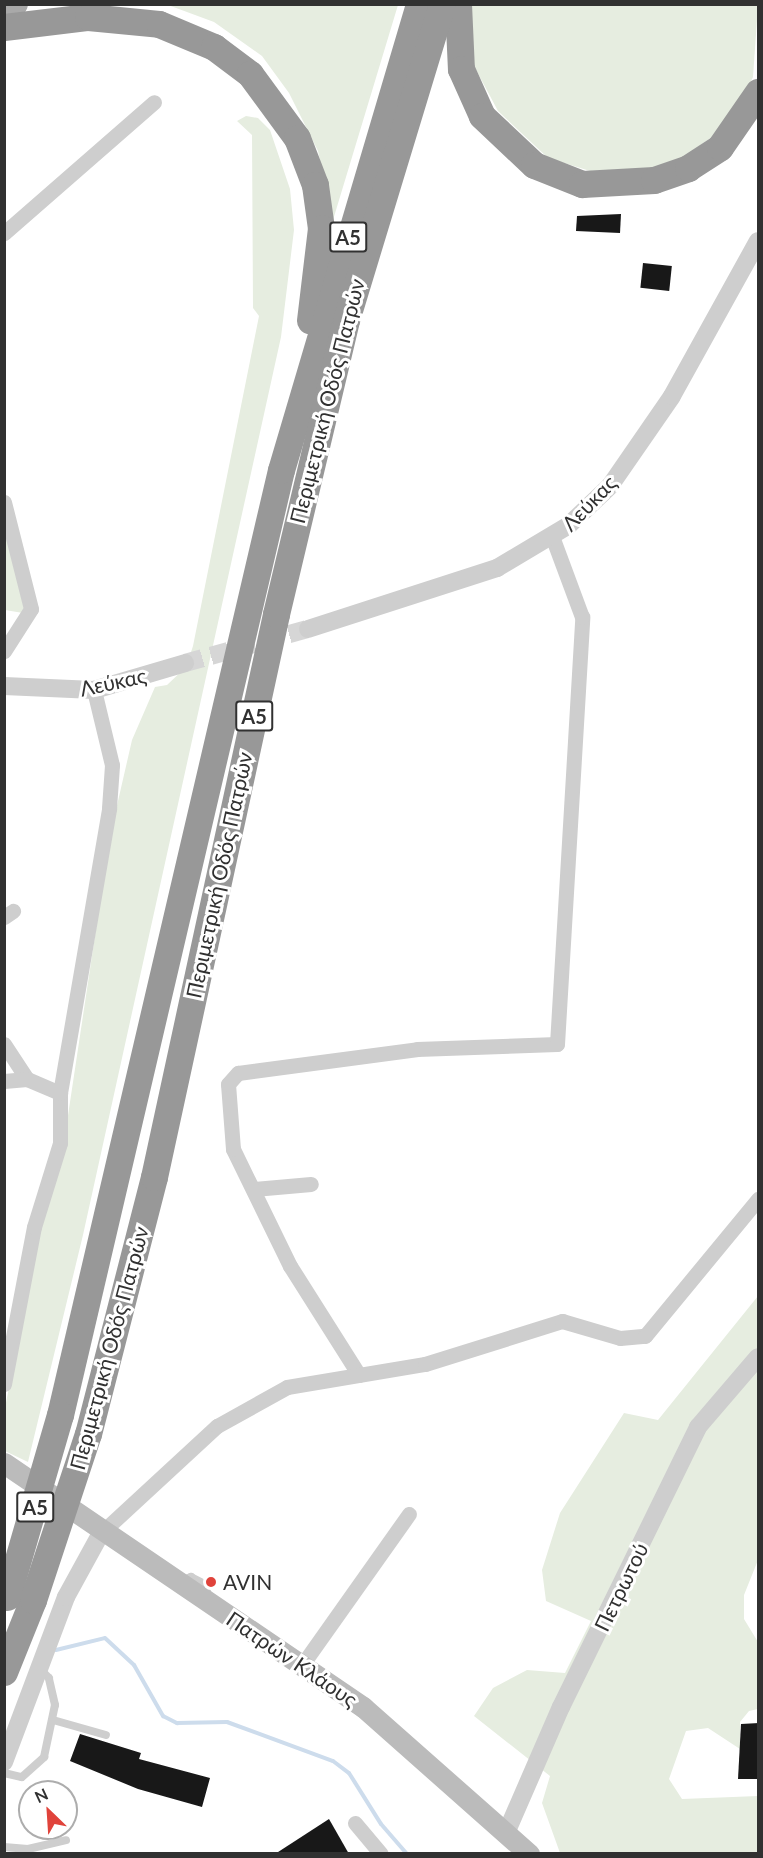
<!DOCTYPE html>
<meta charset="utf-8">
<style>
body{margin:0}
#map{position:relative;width:763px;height:1858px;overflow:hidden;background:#fff;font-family:Lato,sans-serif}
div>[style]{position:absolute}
.green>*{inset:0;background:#e6ede0}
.stream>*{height:4px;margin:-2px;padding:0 2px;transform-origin:2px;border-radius:2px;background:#cddcec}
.building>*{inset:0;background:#181818;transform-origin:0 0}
.tertiary-tunnel>*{height:18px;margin-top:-9px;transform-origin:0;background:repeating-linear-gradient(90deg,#d6d6d6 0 18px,transparent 0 27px)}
.service>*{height:8px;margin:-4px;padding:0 4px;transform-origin:4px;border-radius:4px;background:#cecece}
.minor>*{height:15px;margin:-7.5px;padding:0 7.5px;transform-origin:7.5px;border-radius:7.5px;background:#cecece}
.tertiary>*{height:18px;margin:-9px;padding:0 9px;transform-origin:9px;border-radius:9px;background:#cecece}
.secondary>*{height:21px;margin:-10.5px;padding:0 10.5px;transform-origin:10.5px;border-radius:10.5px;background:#bbb}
.primary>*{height:24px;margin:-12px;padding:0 12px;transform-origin:12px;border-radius:12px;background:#a9a9a9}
.motorway>*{height:27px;margin:-13.5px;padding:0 13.5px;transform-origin:13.5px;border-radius:13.5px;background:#989898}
.motorway-bridge>*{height:27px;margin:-13.5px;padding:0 13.5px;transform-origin:13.5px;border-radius:13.5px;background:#989898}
.dots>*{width:16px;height:16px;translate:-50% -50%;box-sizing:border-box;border:3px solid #fff;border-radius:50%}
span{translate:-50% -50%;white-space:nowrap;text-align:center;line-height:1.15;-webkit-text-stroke:6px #fff;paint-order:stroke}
.shield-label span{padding:2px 4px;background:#fff;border:2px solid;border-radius:4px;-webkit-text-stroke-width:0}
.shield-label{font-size:20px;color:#313131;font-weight:700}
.street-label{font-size:21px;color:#313131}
.poi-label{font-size:21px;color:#313131}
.left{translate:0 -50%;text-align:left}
.frame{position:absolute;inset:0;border:6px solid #313131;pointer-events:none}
.north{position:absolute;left:18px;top:1780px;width:60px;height:60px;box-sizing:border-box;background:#fff;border:2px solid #adadad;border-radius:50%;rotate:335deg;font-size:16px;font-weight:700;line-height:24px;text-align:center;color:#313131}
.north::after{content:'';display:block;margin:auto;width:21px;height:27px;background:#e0433b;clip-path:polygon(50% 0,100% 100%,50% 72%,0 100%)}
</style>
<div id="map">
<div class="green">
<i style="clip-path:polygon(168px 5px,398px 5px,333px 220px,318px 151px,289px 93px,262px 56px,214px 22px)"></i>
<i style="clip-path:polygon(470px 5px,758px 5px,753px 77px,739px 106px,712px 137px,680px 159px,653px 168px,590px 171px,548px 158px,498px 111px,474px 66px)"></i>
<i style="clip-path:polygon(246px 116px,258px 118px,270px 130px,290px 189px,294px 230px,281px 337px,83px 1235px,28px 1462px,5px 1451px,5px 1408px,37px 1241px,61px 1162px,110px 836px,132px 740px,155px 687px,167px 685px,186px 667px,193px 646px,259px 316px,253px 308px,252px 135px,237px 121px)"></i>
<i style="clip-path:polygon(4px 528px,24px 607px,23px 613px,5px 610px)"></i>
<i style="clip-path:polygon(758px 1296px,758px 1560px,744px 1595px,744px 1619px,758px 1642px,758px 1709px,749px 1711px,740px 1722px,740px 1749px,708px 1728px,686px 1731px,669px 1779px,682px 1799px,758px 1796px,758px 1853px,560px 1853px,542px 1803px,550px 1776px,474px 1716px,493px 1688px,527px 1670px,565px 1673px,591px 1621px,546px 1601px,542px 1570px,560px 1513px,624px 1413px,658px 1420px)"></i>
</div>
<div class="stream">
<i style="left:56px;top:1650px;width:50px;rotate:-13.8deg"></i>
<i style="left:105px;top:1638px;width:40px;rotate:43deg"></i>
<i style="left:134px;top:1665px;width:59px;rotate:60.4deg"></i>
<i style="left:163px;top:1716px;width:16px;rotate:27deg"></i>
<i style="left:177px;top:1723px;width:50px;rotate:-1.1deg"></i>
<i style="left:227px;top:1722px;width:113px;rotate:20.2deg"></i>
<i style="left:333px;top:1761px;width:20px;rotate:37deg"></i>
<i style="left:349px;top:1773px;width:60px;rotate:57.9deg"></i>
<i style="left:381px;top:1824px;width:40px;rotate:49deg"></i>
</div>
<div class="building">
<i style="clip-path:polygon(621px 214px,620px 233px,576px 231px,577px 216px)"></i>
<i style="left:643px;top:263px;width:29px;height:25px;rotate:6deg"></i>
<i style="clip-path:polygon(759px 1723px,759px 1779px,738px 1779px,741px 1724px)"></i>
<i style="clip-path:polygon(80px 1734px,141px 1753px,139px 1759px,210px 1778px,202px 1807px,138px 1789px,70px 1761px)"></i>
<i style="clip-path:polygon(329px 1819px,349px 1854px,275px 1854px)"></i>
</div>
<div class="tertiary-tunnel">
<i style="left:185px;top:663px;width:128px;rotate:-15.5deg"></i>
</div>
<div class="service">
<i style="left:183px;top:1580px;width:9px;rotate:-21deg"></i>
<i style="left:191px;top:1577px;width:16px;rotate:27deg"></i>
<i style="left:205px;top:1584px;width:11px;rotate:75deg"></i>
<i style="left:53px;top:1720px;width:55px;rotate:15.8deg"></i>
<i style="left:4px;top:1773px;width:18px;rotate:13deg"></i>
<i style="left:22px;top:1777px;width:30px;rotate:-42deg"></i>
<i style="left:44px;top:1757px;width:53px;rotate:-78.1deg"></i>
<i style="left:55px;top:1705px;width:28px;rotate:-103deg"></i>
<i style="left:49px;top:1678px;width:13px;rotate:-135deg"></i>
<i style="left:4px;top:1847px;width:24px;rotate:5deg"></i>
<i style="left:28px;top:1849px;width:39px;rotate:-13deg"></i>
</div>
<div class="minor">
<i style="left:4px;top:233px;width:199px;rotate:-41.1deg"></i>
<i style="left:4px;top:502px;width:110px;rotate:75.8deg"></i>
<i style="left:31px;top:609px;width:50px;rotate:122.7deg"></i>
<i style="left:4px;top:917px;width:11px;rotate:-34deg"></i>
<i style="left:4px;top:1044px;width:42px;rotate:56.7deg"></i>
<i style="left:27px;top:1079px;width:36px;rotate:23deg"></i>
<i style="left:4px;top:1081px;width:23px;rotate:-5deg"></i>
<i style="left:254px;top:1189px;width:57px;rotate:-5deg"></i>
<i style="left:359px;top:1375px;width:129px;rotate:-122.3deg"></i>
<i style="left:290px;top:1266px;width:130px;rotate:-116deg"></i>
<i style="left:233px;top:1149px;width:65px;rotate:-94.4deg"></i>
<i style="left:228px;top:1084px;width:15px;rotate:-48deg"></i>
<i style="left:238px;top:1073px;width:181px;rotate:-7.6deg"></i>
<i style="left:417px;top:1049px;width:140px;rotate:-2deg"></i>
<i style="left:557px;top:1044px;width:428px;rotate:-86.6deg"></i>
<i style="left:582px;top:617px;width:83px;rotate:-110.4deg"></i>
<i style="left:4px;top:1384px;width:160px;rotate:-79.2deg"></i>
<i style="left:34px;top:1227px;width:88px;rotate:-72.8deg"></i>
<i style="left:60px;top:1143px;width:50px;rotate:-90deg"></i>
<i style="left:60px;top:1093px;width:289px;rotate:-80.2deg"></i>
<i style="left:109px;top:808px;width:43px;rotate:-86deg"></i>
<i style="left:112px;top:765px;width:77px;rotate:-103.5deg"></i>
<i style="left:101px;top:1533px;width:158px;rotate:-42.7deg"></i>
<i style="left:217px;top:1426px;width:80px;rotate:-29.1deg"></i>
<i style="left:287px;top:1387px;width:140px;rotate:-9.5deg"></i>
<i style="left:425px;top:1364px;width:144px;rotate:-17.4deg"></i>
<i style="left:562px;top:1321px;width:60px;rotate:16.3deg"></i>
<i style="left:620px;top:1338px;width:25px;rotate:-5deg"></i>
<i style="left:645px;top:1336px;width:178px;rotate:-50.5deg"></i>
<i style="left:302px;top:1665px;width:185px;rotate:-54.7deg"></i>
<i style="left:355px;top:1823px;width:40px;rotate:50deg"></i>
</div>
<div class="tertiary">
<i style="left:308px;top:629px;width:199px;rotate:-17.9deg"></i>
<i style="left:497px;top:568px;width:84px;rotate:-30.8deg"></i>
<i style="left:569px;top:525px;width:57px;rotate:-43.6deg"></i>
<i style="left:610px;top:486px;width:109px;rotate:-55.4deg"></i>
<i style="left:672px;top:396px;width:177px;rotate:-61deg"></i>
<i style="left:4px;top:686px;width:90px;rotate:2.5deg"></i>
<i style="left:94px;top:690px;width:95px;rotate:-16.5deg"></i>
<i style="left:4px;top:1762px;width:176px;rotate:-69.4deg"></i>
<i style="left:66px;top:1597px;width:73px;rotate:-61.3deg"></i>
<i style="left:507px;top:1831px;width:135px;rotate:-66.5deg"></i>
<i style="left:561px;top:1707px;width:312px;rotate:-63.9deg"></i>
<i style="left:698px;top:1427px;width:92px;rotate:-49.4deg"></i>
</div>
<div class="secondary">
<i style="left:4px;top:1463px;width:434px;rotate:34.2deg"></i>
<i style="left:363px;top:1707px;width:222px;rotate:41.5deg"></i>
</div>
<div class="primary">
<i style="left:4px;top:9px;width:13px;rotate:-23deg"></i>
</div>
<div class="motorway">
<i style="left:458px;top:4px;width:65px;rotate:87.4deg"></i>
<i style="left:461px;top:69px;width:51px;rotate:65.9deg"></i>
<i style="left:482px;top:116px;width:71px;rotate:43.3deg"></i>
<i style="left:534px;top:165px;width:52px;rotate:21.6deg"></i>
<i style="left:582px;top:184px;width:72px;rotate:-3.2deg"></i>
<i style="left:654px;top:180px;width:36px;rotate:-19deg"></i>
<i style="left:688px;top:168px;width:38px;rotate:-33deg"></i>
<i style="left:720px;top:147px;width:67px;rotate:-55.4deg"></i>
<i style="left:4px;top:27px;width:85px;rotate:-6.8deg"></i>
<i style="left:88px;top:17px;width:71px;rotate:5.6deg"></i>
<i style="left:159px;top:24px;width:60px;rotate:22.7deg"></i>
<i style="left:214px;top:47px;width:45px;rotate:36.9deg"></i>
<i style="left:250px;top:74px;width:79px;rotate:53.7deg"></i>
<i style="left:297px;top:138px;width:50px;rotate:69deg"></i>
<i style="left:315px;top:185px;width:43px;rotate:82.1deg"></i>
<i style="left:321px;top:228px;width:93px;rotate:96.8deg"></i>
<i style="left:60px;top:1415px;width:970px;rotate:-76.84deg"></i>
<i style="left:281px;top:470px;width:486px;rotate:-73.5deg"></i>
<i style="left:88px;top:1434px;width:265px;rotate:-75.6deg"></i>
<i style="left:154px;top:1177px;width:576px;rotate:-77.77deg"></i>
<i style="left:276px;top:614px;width:302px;rotate:-76.6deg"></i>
<i style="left:346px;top:320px;width:330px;rotate:-73.1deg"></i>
<i style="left:4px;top:1672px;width:78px;rotate:-68.1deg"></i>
</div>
<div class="motorway-bridge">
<i style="left:7px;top:1597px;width:190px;rotate:-73.8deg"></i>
<i style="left:33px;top:1600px;width:175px;rotate:-71.7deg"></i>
</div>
<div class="dots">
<i style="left:211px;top:1582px;background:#e0433b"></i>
</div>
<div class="shield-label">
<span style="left:348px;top:237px">Α5</span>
<span style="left:254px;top:716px">Α5</span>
<span style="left:35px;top:1507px">Α5</span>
</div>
<div class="street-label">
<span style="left:327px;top:401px;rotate:-76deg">Περιμετρική Οδός Πατρών</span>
<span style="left:589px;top:503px;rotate:-46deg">Λεύκας</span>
<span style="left:113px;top:682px;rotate:-12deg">Λεύκας</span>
<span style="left:219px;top:875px;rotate:-78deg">Περιμετρική Οδός Πατρών</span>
<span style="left:109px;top:1348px;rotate:-75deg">Περιμετρική Οδός Πατρών</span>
<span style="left:621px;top:1587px;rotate:-64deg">Πετρωτού</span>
<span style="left:292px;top:1659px;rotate:34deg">Πατρών Κλάους</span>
</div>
<div class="poi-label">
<span class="left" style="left:223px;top:1582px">AVIN</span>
</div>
<div class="frame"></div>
<div class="north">N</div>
</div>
